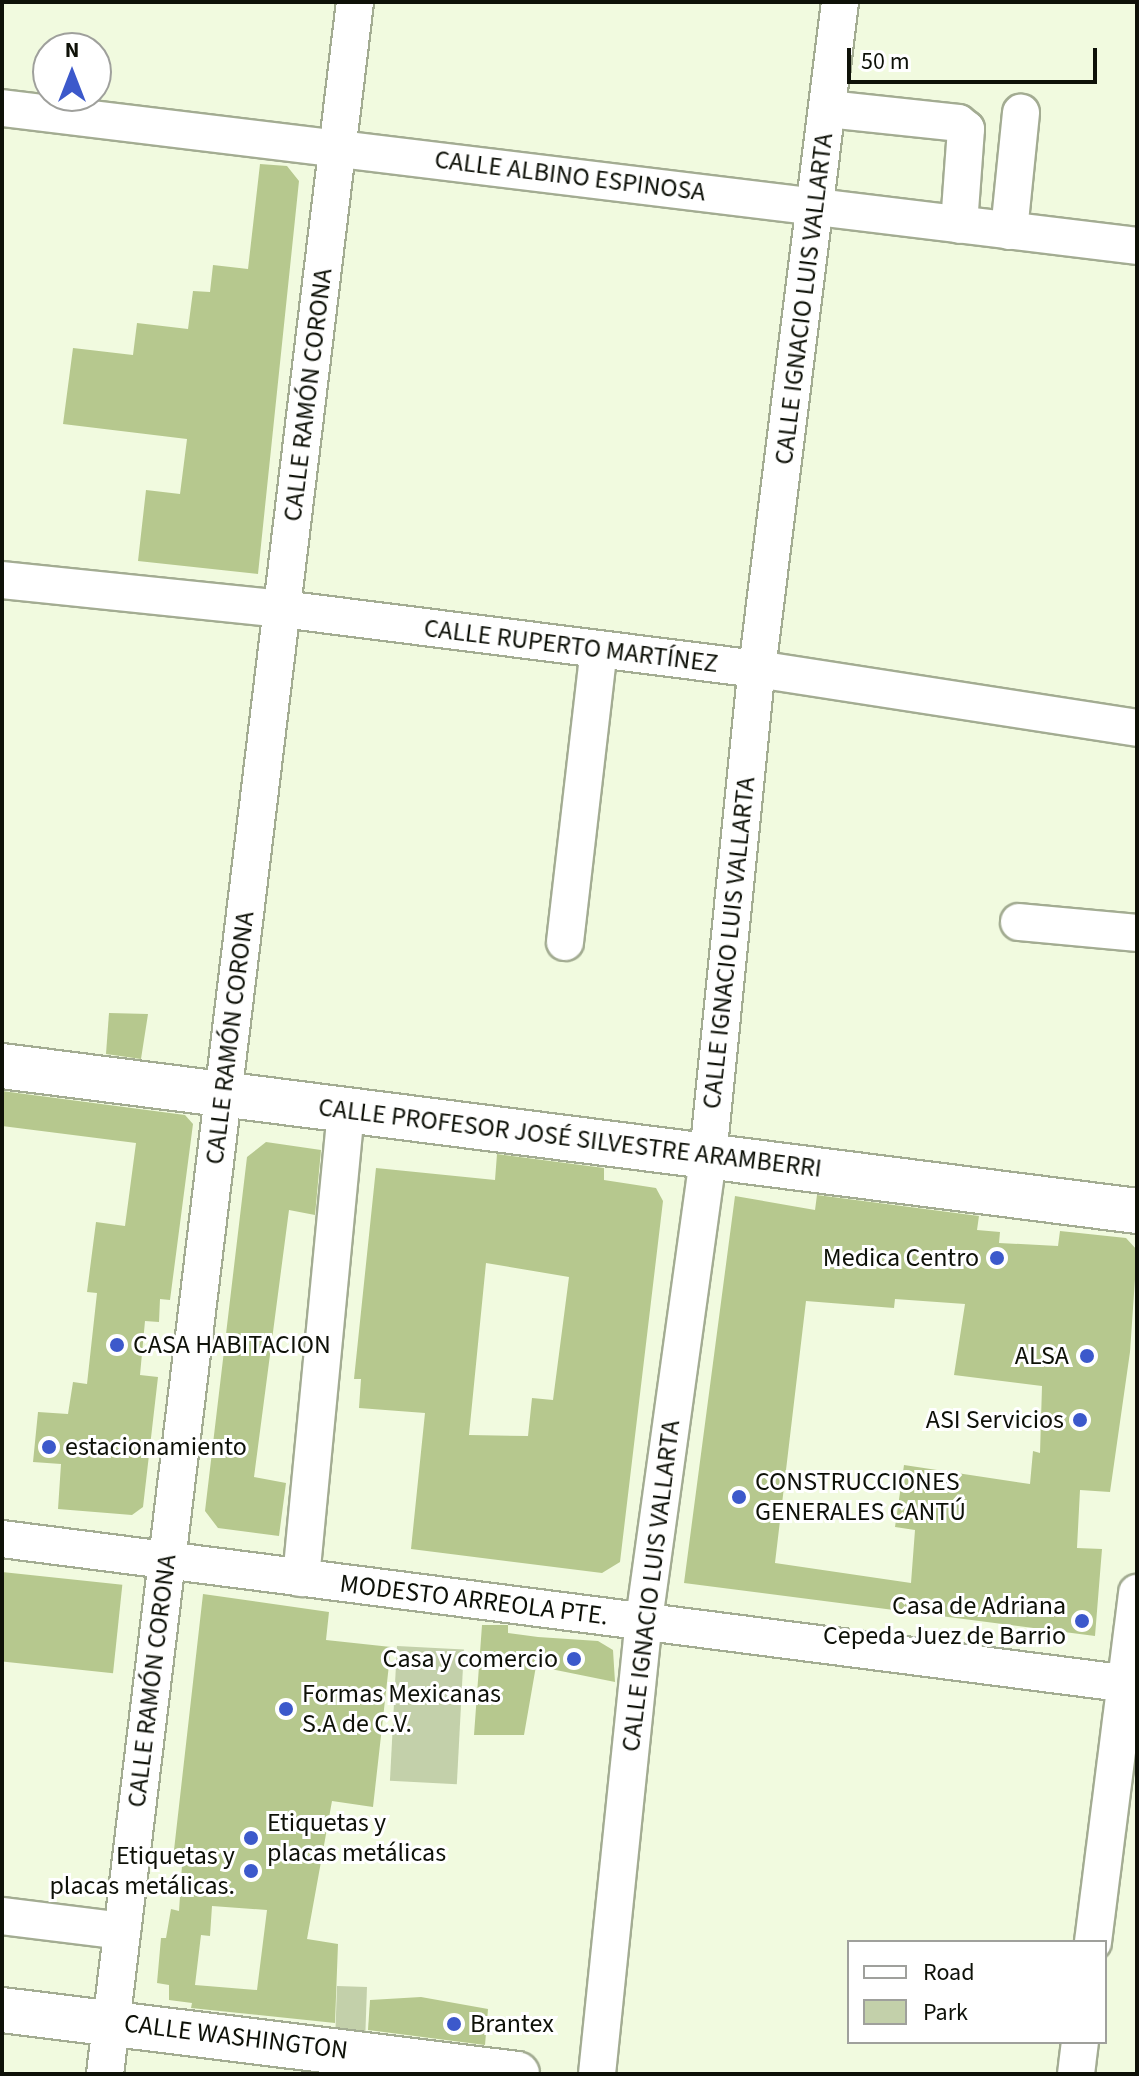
<!DOCTYPE html>
<meta charset="utf-8">
<style>
body{margin:0}
#map{position:relative;width:1139px;height:2076px;overflow:hidden;background:#f1fadf;font-family:"Source Sans 3",sans-serif}
div>[style]{position:absolute}
.green>*{inset:0;background:#c3d0aa;transform-origin:0 0}
.building>*{inset:0;background:#b6c88e;transform-origin:0 0}
.roads{filter:drop-shadow(2px 0 #a3ac92) drop-shadow(-2px 0 #a3ac92) drop-shadow(0 2px #a3ac92) drop-shadow(0 -2px #a3ac92)}
.minor>*{height:36px;margin:-18px;padding:0 18px;transform-origin:18px;border-radius:18px;background:#fff}
.major>*{height:44px;margin:-22px;padding:0 22px;transform-origin:22px;border-radius:22px;background:#fff}
.dots>*{width:22px;height:22px;translate:-50% -50%;box-sizing:border-box;border:4px solid #fff;border-radius:50%}
span{translate:-50% -50%;white-space:nowrap;text-align:center;line-height:1.15;-webkit-text-stroke:6px #fff;paint-order:stroke}
.street-label{font-size:26px;color:#0e1108}
.poi-label{font-size:26px;color:#0e1108}
.right{translate:-100% -50%;text-align:right}
.left{translate:0 -50%;text-align:left}
.frame{position:absolute;inset:0;border:4px solid #0e1108;pointer-events:none}
.legend{position:absolute;left:847px;top:1940px;width:260px;height:104px;box-sizing:border-box;background:#fff;border:2px solid #9fa09c;margin:0;padding:10px 14px;list-style:none;font-size:24px;color:#0e1108}
.legend li{display:flex;align-items:center;gap:16px;height:40px}
.legend b{width:40px;border:2px solid #9fa09c}
.north{position:absolute;left:32px;top:32px;width:80px;height:80px;box-sizing:border-box;background:#fff;border:2px solid #9fa09c;border-radius:50%;rotate:0deg;font-size:22px;font-weight:700;line-height:32px;text-align:center;color:#0e1108}
.north::after{content:'';display:block;margin:auto;width:28px;height:36px;background:#3c59cb;clip-path:polygon(50% 0,100% 100%,50% 72%,0 100%)}
.scale{position:absolute;left:847px;top:48px;width:250px;height:36px;box-sizing:border-box;border:4px solid #0e1108;border-top:0;padding-left:10px;font-size:24px;line-height:28px;white-space:nowrap;color:#0e1108;-webkit-text-stroke:6px #fff;paint-order:stroke}
</style>
<div id="map">
<div class="green">
<i style="left:397px;top:1646px;width:67px;height:135px;rotate:3deg"></i>
<i style="left:337px;top:1986px;width:30px;height:45px;rotate:2deg"></i>
</div>
<div class="building">
<i style="clip-path:polygon(260px 164px,287px 166px,299px 181px,258px 574px,138px 561px,146px 490px,180px 494px,187px 439px,63px 424px,73px 348px,133px 355px,137px 323px,188px 329px,193px 291px,210px 292px,213px 265px,248px 269px)"></i>
<i style="clip-path:polygon(109px 1013px,148px 1014px,141px 1059px,106px 1054px)"></i>
<i style="clip-path:polygon(2px 1091px,185px 1115px,193px 1124px,170px 1300px,160px 1299px,159px 1322px,145px 1321px,140px 1375px,158px 1377px,143px 1507px,132px 1515px,58px 1509px,61px 1464px,33px 1462px,38px 1412px,68px 1414px,73px 1382px,87px 1384px,97px 1293px,87px 1292px,96px 1222px,125px 1226px,136px 1143px,2px 1126px)"></i>
<i style="clip-path:polygon(266px 1142px,321px 1150px,315px 1215px,289px 1210px,254px 1477px,286px 1483px,279px 1536px,218px 1528px,205px 1511px,247px 1157px)"></i>
<i style="clip-path:polygon(evenodd,497px 1154px,604px 1168px,604px 1180px,656px 1188px,663px 1201px,620px 1562px,602px 1573px,411px 1549px,425px 1413px,359px 1408px,361px 1379px,354px 1379px,376px 1168px,495px 1180px,497px 1154px,486px 1263px,569px 1277px,553px 1400px,532px 1398px,528px 1436px,469px 1435px,486px 1263px)"></i>
<i style="clip-path:polygon(evenodd,817px 1195px,979px 1216px,977px 1230px,1000px 1232px,999px 1243px,1058px 1246px,1060px 1231px,1126px 1238px,1137px 1250px,1130px 1352px,1110px 1492px,1080px 1490px,1077px 1548px,1102px 1549px,1095px 1636px,684px 1583px,735px 1196px,815px 1210px,817px 1195px,895px 1299px,965px 1304px,954px 1375px,1042px 1386px,1040px 1453px,1033px 1451px,1030px 1484px,904px 1465px,895px 1527px,915px 1530px,911px 1583px,775px 1563px,806px 1301px,894px 1308px,895px 1299px)"></i>
<i style="left:2px;top:1572px;width:121px;height:89px;rotate:6deg"></i>
<i style="clip-path:polygon(evenodd,203px 1594px,329px 1612px,326px 1640px,391px 1647px,373px 1807px,332px 1801px,307px 1939px,338px 1944px,335px 2023px,191px 2008px,192px 2003px,169px 2000px,169px 1985px,157px 1983px,161px 1938px,166px 1938px,171px 1909px,179px 1911px,183px 1850px,174px 1850px,203px 1594px,212px 1906px,267px 1910px,257px 1990px,195px 1985px,201px 1935px,210px 1936px,212px 1906px)"></i>
<i style="clip-path:polygon(482px 1625px,508px 1625px,508px 1633px,538px 1637px,598px 1641px,613px 1650px,615px 1682px,536px 1666px,524px 1735px,474px 1735px)"></i>
<i style="clip-path:polygon(421px 1997px,488px 2009px,485px 2045px,368px 2030px,370px 2000px)"></i>
</div>
<div class="roads">
<div class="minor">
<i style="left:2px;top:108px;width:1143px;rotate:6.93deg"></i>
<i style="left:828px;top:109px;width:131px;rotate:6.1deg"></i>
<i style="left:958px;top:123px;width:10px;rotate:37deg"></i>
<i style="left:966px;top:129px;width:96px;rotate:94.2deg"></i>
<i style="left:1009px;top:231px;width:119px;rotate:-84.2deg"></i>
<i style="left:2px;top:580px;width:281px;rotate:5.9deg"></i>
<i style="left:282px;top:609px;width:479px;rotate:7.2deg"></i>
<i style="left:757px;top:669px;width:385px;rotate:8.8deg"></i>
<i style="left:1019px;top:922px;width:119px;rotate:5.3deg"></i>
<i style="left:565px;top:942px;width:294px;rotate:-83.4deg"></i>
<i style="left:2px;top:1539px;width:1144px;rotate:7.33deg"></i>
<i style="left:301px;top:1578px;width:470px;rotate:-84.5deg"></i>
<i style="left:2px;top:1916px;width:121px;rotate:7.1deg"></i>
<i style="left:1093px;top:1942px;width:352px;rotate:-82.8deg"></i>
<i style="left:105px;top:2074px;width:2087px;rotate:-83.12deg"></i>
<i style="left:597px;top:2074px;width:456px;rotate:-84.1deg"></i>
<i style="left:644px;top:1620px;width:468px;rotate:-82.1deg"></i>
<i style="left:708px;top:1156px;width:489px;rotate:-84.3deg"></i>
<i style="left:757px;top:669px;width:672px;rotate:-82.91deg"></i>
<i style="left:1076px;top:2074px;width:32px;rotate:-83deg"></i>
</div>
<div class="major">
<i style="left:2px;top:1066px;width:1144px;rotate:7.28deg"></i>
<i style="left:2px;top:2010px;width:519px;rotate:7.08deg"></i>
</div>
</div>
<div class="dots">
<i style="left:997px;top:1258px;background:#3c59cb"></i>
<i style="left:117px;top:1345px;background:#3c59cb"></i>
<i style="left:1087px;top:1356px;background:#3c59cb"></i>
<i style="left:1080px;top:1420px;background:#3c59cb"></i>
<i style="left:49px;top:1447px;background:#3c59cb"></i>
<i style="left:739px;top:1497px;background:#3c59cb"></i>
<i style="left:1082px;top:1621px;background:#3c59cb"></i>
<i style="left:574px;top:1659px;background:#3c59cb"></i>
<i style="left:286px;top:1709px;background:#3c59cb"></i>
<i style="left:251px;top:1838px;background:#3c59cb"></i>
<i style="left:251px;top:1871px;background:#3c59cb"></i>
<i style="left:454px;top:2024px;background:#3c59cb"></i>
</div>
<div class="street-label">
<span style="left:570px;top:176px;rotate:7deg">CALLE ALBINO ESPINOSA</span>
<span style="left:804px;top:299px;rotate:-83deg">CALLE IGNACIO LUIS VALLARTA</span>
<span style="left:308px;top:395px;rotate:-83deg">CALLE RAMÓN CORONA</span>
<span style="left:571px;top:646px;rotate:7deg">CALLE RUPERTO MARTÍNEZ</span>
<span style="left:729px;top:943px;rotate:-84deg">CALLE IGNACIO LUIS VALLARTA</span>
<span style="left:230px;top:1038px;rotate:-83deg">CALLE RAMÓN CORONA</span>
<span style="left:570px;top:1138px;rotate:7deg">CALLE PROFESOR JOSÉ SILVESTRE ARAMBERRI</span>
<span style="left:651px;top:1586px;rotate:-83deg">CALLE IGNACIO LUIS VALLARTA</span>
<span style="left:474px;top:1600px;rotate:7deg">MODESTO ARREOLA PTE.</span>
<span style="left:152px;top:1681px;rotate:-83deg">CALLE RAMÓN CORONA</span>
<span style="left:236px;top:2037px;rotate:7deg">CALLE WASHINGTON</span>
</div>
<div class="poi-label">
<span class="right" style="left:979px;top:1258px">Medica Centro</span>
<span class="left" style="left:133px;top:1345px">CASA HABITACION</span>
<span class="right" style="left:1069px;top:1356px">ALSA</span>
<span class="right" style="left:1064px;top:1420px">ASI Servicios</span>
<span class="left" style="left:65px;top:1447px">estacionamiento</span>
<span class="left" style="left:755px;top:1497px">CONSTRUCCIONES<br>GENERALES CANTÚ</span>
<span class="right" style="left:1066px;top:1621px">Casa de Adriana<br>Cepeda Juez de Barrio</span>
<span class="right" style="left:558px;top:1659px">Casa y comercio</span>
<span class="left" style="left:302px;top:1709px">Formas Mexicanas<br>S.A de C.V.</span>
<span class="left" style="left:267px;top:1838px">Etiquetas y<br>placas metálicas</span>
<span class="right" style="left:235px;top:1871px">Etiquetas y<br>placas metálicas.</span>
<span class="left" style="left:470px;top:2024px">Brantex</span>
</div>
<div class="frame"></div>
<ul class="legend">
<li><b style="height:10px;background:#fff"></b>Road</li>
<li><b style="height:22px;background:#c3d0aa"></b>Park</li>
</ul>
<div class="north">N</div>
<div class="scale">50 m</div>
</div>
